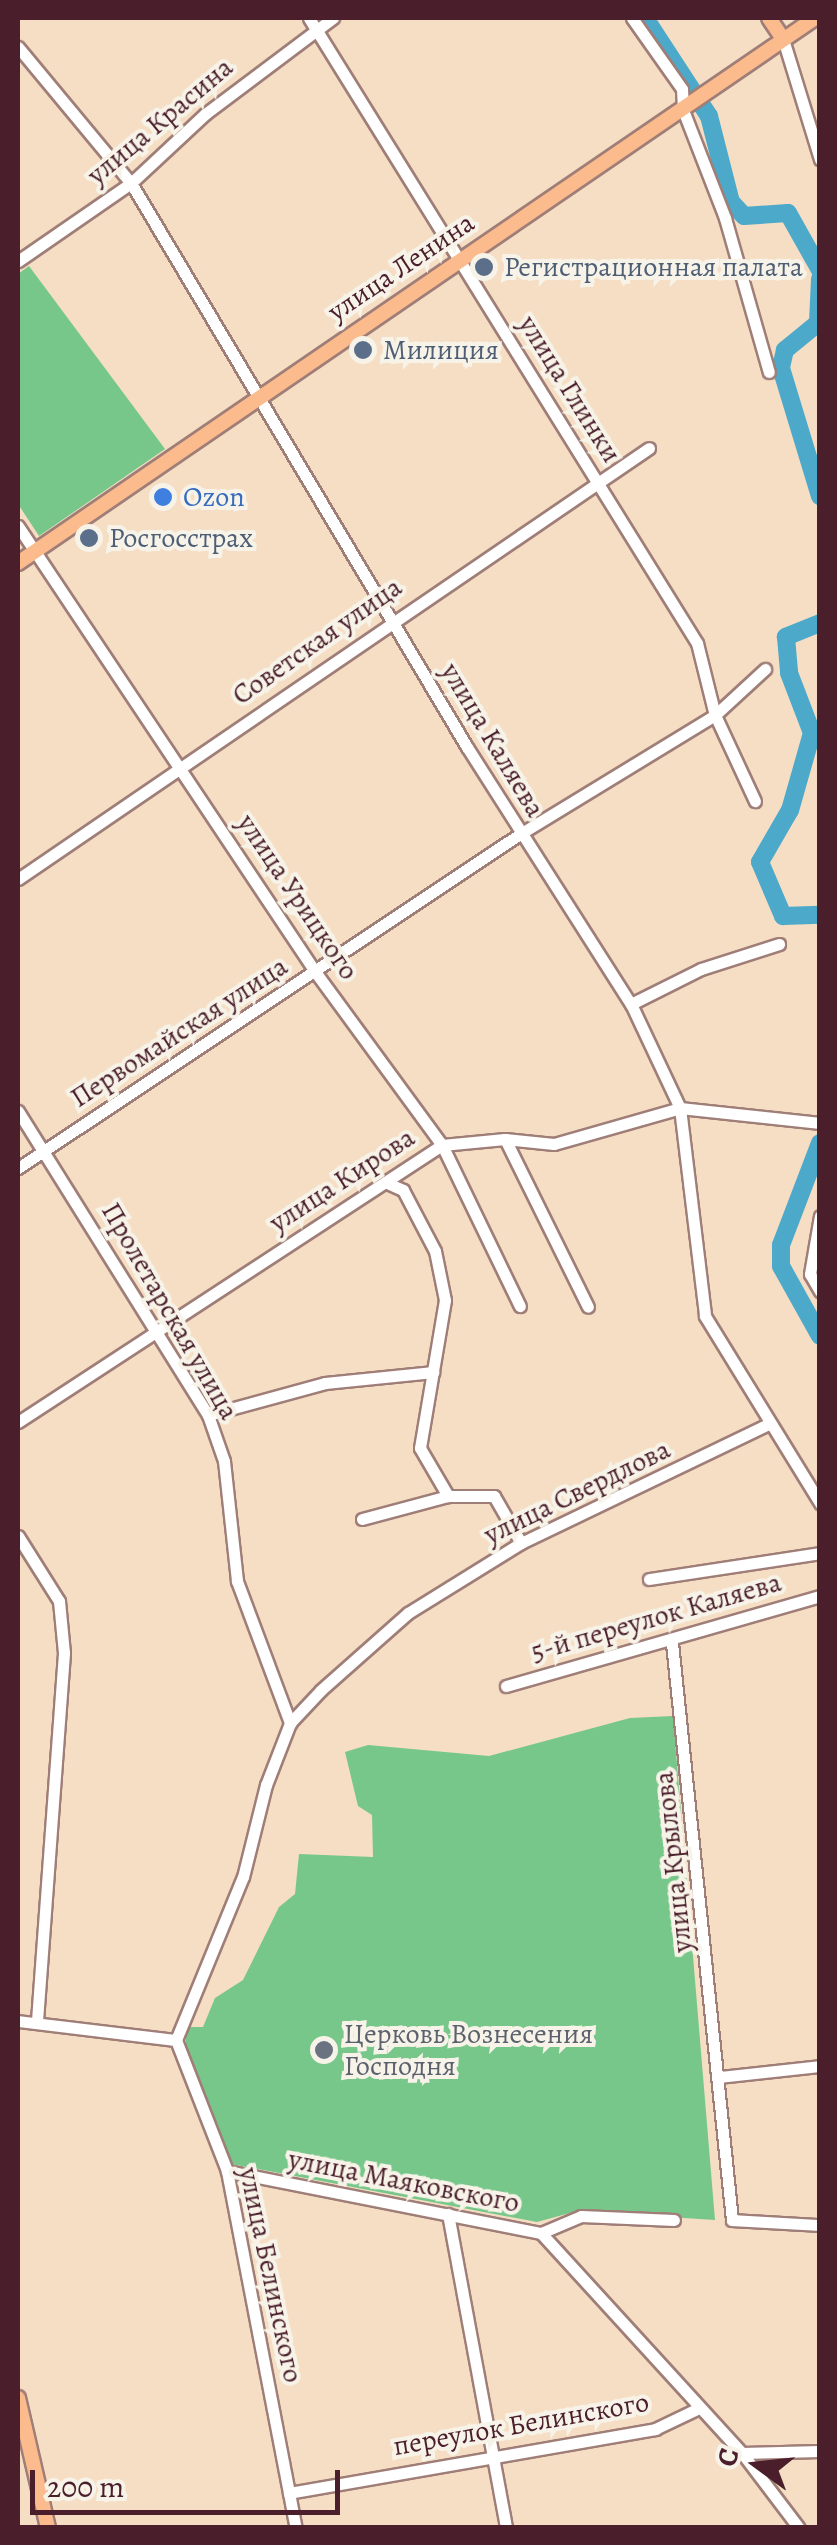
<!DOCTYPE html>
<meta charset="utf-8">
<style>
body{margin:0}
#map{position:relative;width:837px;height:2545px;overflow:hidden;background:#f5dec4;font-family:Alegreya,serif}
div>[style]{position:absolute}
.green>*{inset:0;background:#76c789}
.river>*{height:18px;margin:-9px;padding:0 9px;transform-origin:9px;border-radius:9px;background:#4ca9ca}
.roads{filter:drop-shadow(2px 0 #a07e78) drop-shadow(-2px 0 #a07e78) drop-shadow(0 2px #a07e78) drop-shadow(0 -2px #a07e78)}
.minor>*{height:11px;margin:-5.5px;padding:0 5.5px;transform-origin:5.5px;border-radius:5.5px;background:#fff}
.major>*{height:14px;margin:-7px;padding:0 7px;transform-origin:7px;border-radius:7px;background:#fbbb8c}
.dots>*{width:28px;height:28px;translate:-50% -50%;box-sizing:border-box;border:5px solid #f7f3e8;border-radius:50%}
span{translate:-50% -50%;white-space:nowrap;text-align:center;line-height:1.15;-webkit-text-stroke:8px #f7f3e8;paint-order:stroke}
.street-label{font-size:28px;color:#4a1f2b}
.service-label{font-size:28px;color:#4e5e75}
.left{translate:0 -50%;text-align:left}
.shop-label{font-size:28px;color:#366cbe}
.worship-label{font-size:28px;color:#5b616d}
.frame{position:absolute;inset:0;border:20px solid #4a1f2b;pointer-events:none}
.north{position:absolute;left:707px;top:2415px;width:100px;height:100px;-webkit-text-stroke:8px #f7f3e8;paint-order:stroke;rotate:285deg;font-size:28px;font-weight:700;line-height:40px;text-align:center;color:#4a1f2b}
.north::after{content:'';display:block;margin:auto;width:35px;height:45px;background:#4a1f2b;clip-path:polygon(50% 0,100% 100%,50% 72%,0 100%)}
.scale{position:absolute;left:30px;top:2470px;width:310px;height:45px;box-sizing:border-box;border:5px solid #4a1f2b;border-top:0;padding-left:12px;font-size:30px;line-height:35px;white-space:nowrap;color:#4a1f2b;-webkit-text-stroke:8px #f7f3e8;paint-order:stroke}
</style>
<div id="map">
<div class="green">
<i style="clip-path:polygon(29px 266px,165px 449px,39px 536px,18px 504px,18px 274px)"></i>
<i style="clip-path:polygon(673px 1716px,715px 2220px,577px 2211px,537px 2222px,231px 2164px,185px 2051px,187px 2027px,203px 2027px,215px 1998px,243px 1980px,279px 1907px,295px 1894px,299px 1854px,373px 1857px,372px 1815px,358px 1806px,345px 1752px,368px 1745px,489px 1756px,630px 1718px)"></i>
</div>
<div class="river">
<i style="left:645px;top:18px;width:117px;rotate:56.9deg"></i>
<i style="left:709px;top:116px;width:89px;rotate:75.7deg"></i>
<i style="left:731px;top:202px;width:19px;rotate:47deg"></i>
<i style="left:744px;top:216px;width:44px;rotate:-3.9deg"></i>
<i style="left:788px;top:213px;width:65px;rotate:60.7deg"></i>
<i style="left:820px;top:279px;width:44px;rotate:92.6deg"></i>
<i style="left:818px;top:323px;width:43px;rotate:140.7deg"></i>
<i style="left:785px;top:350px;width:18px;rotate:103deg"></i>
<i style="left:781px;top:368px;width:134px;rotate:73.1deg"></i>
<i style="left:820px;top:623px;width:37px;rotate:158deg"></i>
<i style="left:786px;top:637px;width:36px;rotate:85deg"></i>
<i style="left:789px;top:673px;width:64px;rotate:69deg"></i>
<i style="left:812px;top:733px;width:80px;rotate:105.9deg"></i>
<i style="left:790px;top:810px;width:60px;rotate:120deg"></i>
<i style="left:760px;top:862px;width:59px;rotate:66.9deg"></i>
<i style="left:783px;top:916px;width:37px;rotate:-2deg"></i>
<i style="left:820px;top:1143px;width:109px;rotate:110.9deg"></i>
<i style="left:781px;top:1245px;width:21px;rotate:90deg"></i>
<i style="left:781px;top:1266px;width:80px;rotate:60.9deg"></i>
</div>
<div class="roads">
<div class="minor">
<i style="left:309px;top:18px;width:736px;rotate:58.17deg"></i>
<i style="left:697px;top:643px;width:74px;rotate:76deg"></i>
<i style="left:715px;top:715px;width:95px;rotate:65.1deg"></i>
<i style="left:632px;top:18px;width:87px;rotate:54.8deg"></i>
<i style="left:682px;top:89px;width:21px;rotate:87deg"></i>
<i style="left:683px;top:110px;width:116px;rotate:68.7deg"></i>
<i style="left:725px;top:218px;width:160px;rotate:74.1deg"></i>
<i style="left:783px;top:39px;width:126px;rotate:72.9deg"></i>
<i style="left:18px;top:47px;width:177px;rotate:50.3deg"></i>
<i style="left:131px;top:183px;width:656px;rotate:59.22deg"></i>
<i style="left:467px;top:747px;width:305px;rotate:57.5deg"></i>
<i style="left:631px;top:1004px;width:115px;rotate:64.8deg"></i>
<i style="left:680px;top:1108px;width:209px;rotate:83.1deg"></i>
<i style="left:705px;top:1316px;width:220px;rotate:58.4deg"></i>
<i style="left:18px;top:261px;width:137px;rotate:-34.6deg"></i>
<i style="left:131px;top:183px;width:101px;rotate:-43deg"></i>
<i style="left:205px;top:114px;width:160px;rotate:-36.9deg"></i>
<i style="left:18px;top:526px;width:537px;rotate:56.31deg"></i>
<i style="left:316px;top:973px;width:213px;rotate:53.8deg"></i>
<i style="left:442px;top:1145px;width:179px;rotate:64.2deg"></i>
<i style="left:18px;top:879px;width:764px;rotate:-34.33deg"></i>
<i style="left:631px;top:1004px;width:78px;rotate:-26.6deg"></i>
<i style="left:701px;top:969px;width:82px;rotate:-17.8deg"></i>
<i style="left:18px;top:1111px;width:358px;rotate:58deg"></i>
<i style="left:208px;top:1415px;width:49px;rotate:70.8deg"></i>
<i style="left:224px;top:1461px;width:121px;rotate:83.8deg"></i>
<i style="left:237px;top:1581px;width:152px;rotate:69.5deg"></i>
<i style="left:505px;top:1139px;width:187px;rotate:63.7deg"></i>
<i style="left:18px;top:1168px;width:603px;rotate:-33.64deg"></i>
<i style="left:520px;top:834px;width:228px;rotate:-31.4deg"></i>
<i style="left:715px;top:715px;width:68px;rotate:-42.6deg"></i>
<i style="left:385px;top:1182px;width:20px;rotate:24deg"></i>
<i style="left:403px;top:1190px;width:69px;rotate:62.3deg"></i>
<i style="left:435px;top:1251px;width:50px;rotate:78.5deg"></i>
<i style="left:445px;top:1300px;width:150px;rotate:99.6deg"></i>
<i style="left:420px;top:1448px;width:56px;rotate:59.7deg"></i>
<i style="left:448px;top:1496px;width:46px"></i>
<i style="left:494px;top:1496px;width:54px;rotate:60.1deg"></i>
<i style="left:820px;top:1216px;width:59px;rotate:99.8deg"></i>
<i style="left:810px;top:1274px;width:20px;rotate:60deg"></i>
<i style="left:208px;top:1415px;width:121px;rotate:-15.3deg"></i>
<i style="left:325px;top:1383px;width:109px;rotate:-5.8deg"></i>
<i style="left:18px;top:1422px;width:506px;rotate:-33.16deg"></i>
<i style="left:442px;top:1145px;width:63px;rotate:-5.4deg"></i>
<i style="left:505px;top:1139px;width:49px;rotate:5.8deg"></i>
<i style="left:554px;top:1144px;width:131px;rotate:-15.9deg"></i>
<i style="left:680px;top:1108px;width:141px;rotate:6.1deg"></i>
<i style="left:362px;top:1519px;width:89px;rotate:-15deg"></i>
<i style="left:18px;top:1536px;width:77px;rotate:57.8deg"></i>
<i style="left:59px;top:1601px;width:52px;rotate:84.5deg"></i>
<i style="left:64px;top:1653px;width:370px;rotate:94.2deg"></i>
<i style="left:649px;top:1579px;width:173px;rotate:-8.6deg"></i>
<i style="left:672px;top:1643px;width:580px;rotate:84.06deg"></i>
<i style="left:732px;top:2220px;width:88px;rotate:3.3deg"></i>
<i style="left:506px;top:1686px;width:327px;rotate:-16deg"></i>
<i style="left:18px;top:2021px;width:159px;rotate:6.9deg"></i>
<i style="left:176px;top:2040px;width:176px;rotate:-67.7deg"></i>
<i style="left:243px;top:1877px;width:95px;rotate:-76deg"></i>
<i style="left:266px;top:1785px;width:66px;rotate:-68.8deg"></i>
<i style="left:290px;top:1723px;width:45px;rotate:-46.8deg"></i>
<i style="left:321px;top:1690px;width:116px;rotate:-41.5deg"></i>
<i style="left:408px;top:1613px;width:133px;rotate:-31.8deg"></i>
<i style="left:521px;top:1543px;width:276px;rotate:-25.7deg"></i>
<i style="left:176px;top:2040px;width:141px;rotate:68.7deg"></i>
<i style="left:227px;top:2171px;width:364px;rotate:79.1deg"></i>
<i style="left:719px;top:2077px;width:102px;rotate:-6.2deg"></i>
<i style="left:227px;top:2171px;width:320px;rotate:11.2deg"></i>
<i style="left:541px;top:2233px;width:298px;rotate:47.6deg"></i>
<i style="left:742px;top:2453px;width:94px;rotate:52.8deg"></i>
<i style="left:448px;top:2214px;width:319px;rotate:79.5deg"></i>
<i style="left:541px;top:2233px;width:43px;rotate:-23deg"></i>
<i style="left:581px;top:2216px;width:93px;rotate:2.5deg"></i>
<i style="left:742px;top:2453px;width:78px;rotate:-1.5deg"></i>
<i style="left:289px;top:2493px;width:372px;rotate:-9.9deg"></i>
<i style="left:655px;top:2429px;width:49px;rotate:-25.5deg"></i>
</div>
<div class="major">
<i style="left:769px;top:18px;width:25px;rotate:56deg"></i>
<i style="left:18px;top:563px;width:966px;rotate:-34.36deg"></i>
<i style="left:18px;top:2398px;width:133px;rotate:77deg"></i>
</div>
</div>
<div class="dots">
<i style="left:484px;top:267px;background:#5c6f8a"></i>
<i style="left:363px;top:350px;background:#5c6f8a"></i>
<i style="left:163px;top:497px;background:#3f7fe0"></i>
<i style="left:89px;top:538px;background:#5c6f8a"></i>
<i style="left:324px;top:2050px;background:#6b7280"></i>
</div>
<div class="street-label">
<span style="left:160px;top:121px;rotate:-40deg">улица Красина</span>
<span style="left:401px;top:267px;rotate:-34deg">улица Ленина</span>
<span style="left:570px;top:389px;rotate:58deg">улица Глинки</span>
<span style="left:317px;top:641px;rotate:-35deg">Советская улица</span>
<span style="left:493px;top:740px;rotate:59deg">улица Каляева</span>
<span style="left:298px;top:897px;rotate:56deg">улица Урицкого</span>
<span style="left:179px;top:1032px;rotate:-33deg">Первомайская улица</span>
<span style="left:342px;top:1180px;rotate:-33deg">улица Кирова</span>
<span style="left:170px;top:1311px;rotate:60deg">Пролетарская улица</span>
<span style="left:577px;top:1492px;rotate:-26deg">улица Свердлова</span>
<span style="left:656px;top:1617px;rotate:-16deg">5-й переулок Каляева</span>
<span style="left:673px;top:1862px;rotate:-96deg">улица Крылова</span>
<span style="left:404px;top:2181px;rotate:11deg">улица Маяковского</span>
<span style="left:271px;top:2275px;rotate:78deg">улица Белинского</span>
<span style="left:521px;top:2424px;rotate:-10deg">переулок Белинского</span>
</div>
<div class="service-label">
<span class="left" style="left:504px;top:267px">Регистрационная палата</span>
<span class="left" style="left:383px;top:350px">Милиция</span>
<span class="left" style="left:109px;top:538px">Росгосстрах</span>
</div>
<div class="shop-label">
<span class="left" style="left:183px;top:497px">Ozon</span>
</div>
<div class="worship-label">
<span class="left" style="left:344px;top:2050px">Церковь Вознесения<br>Господня</span>
</div>
<div class="frame"></div>
<div class="north">С</div>
<div class="scale">200 m</div>
</div>
